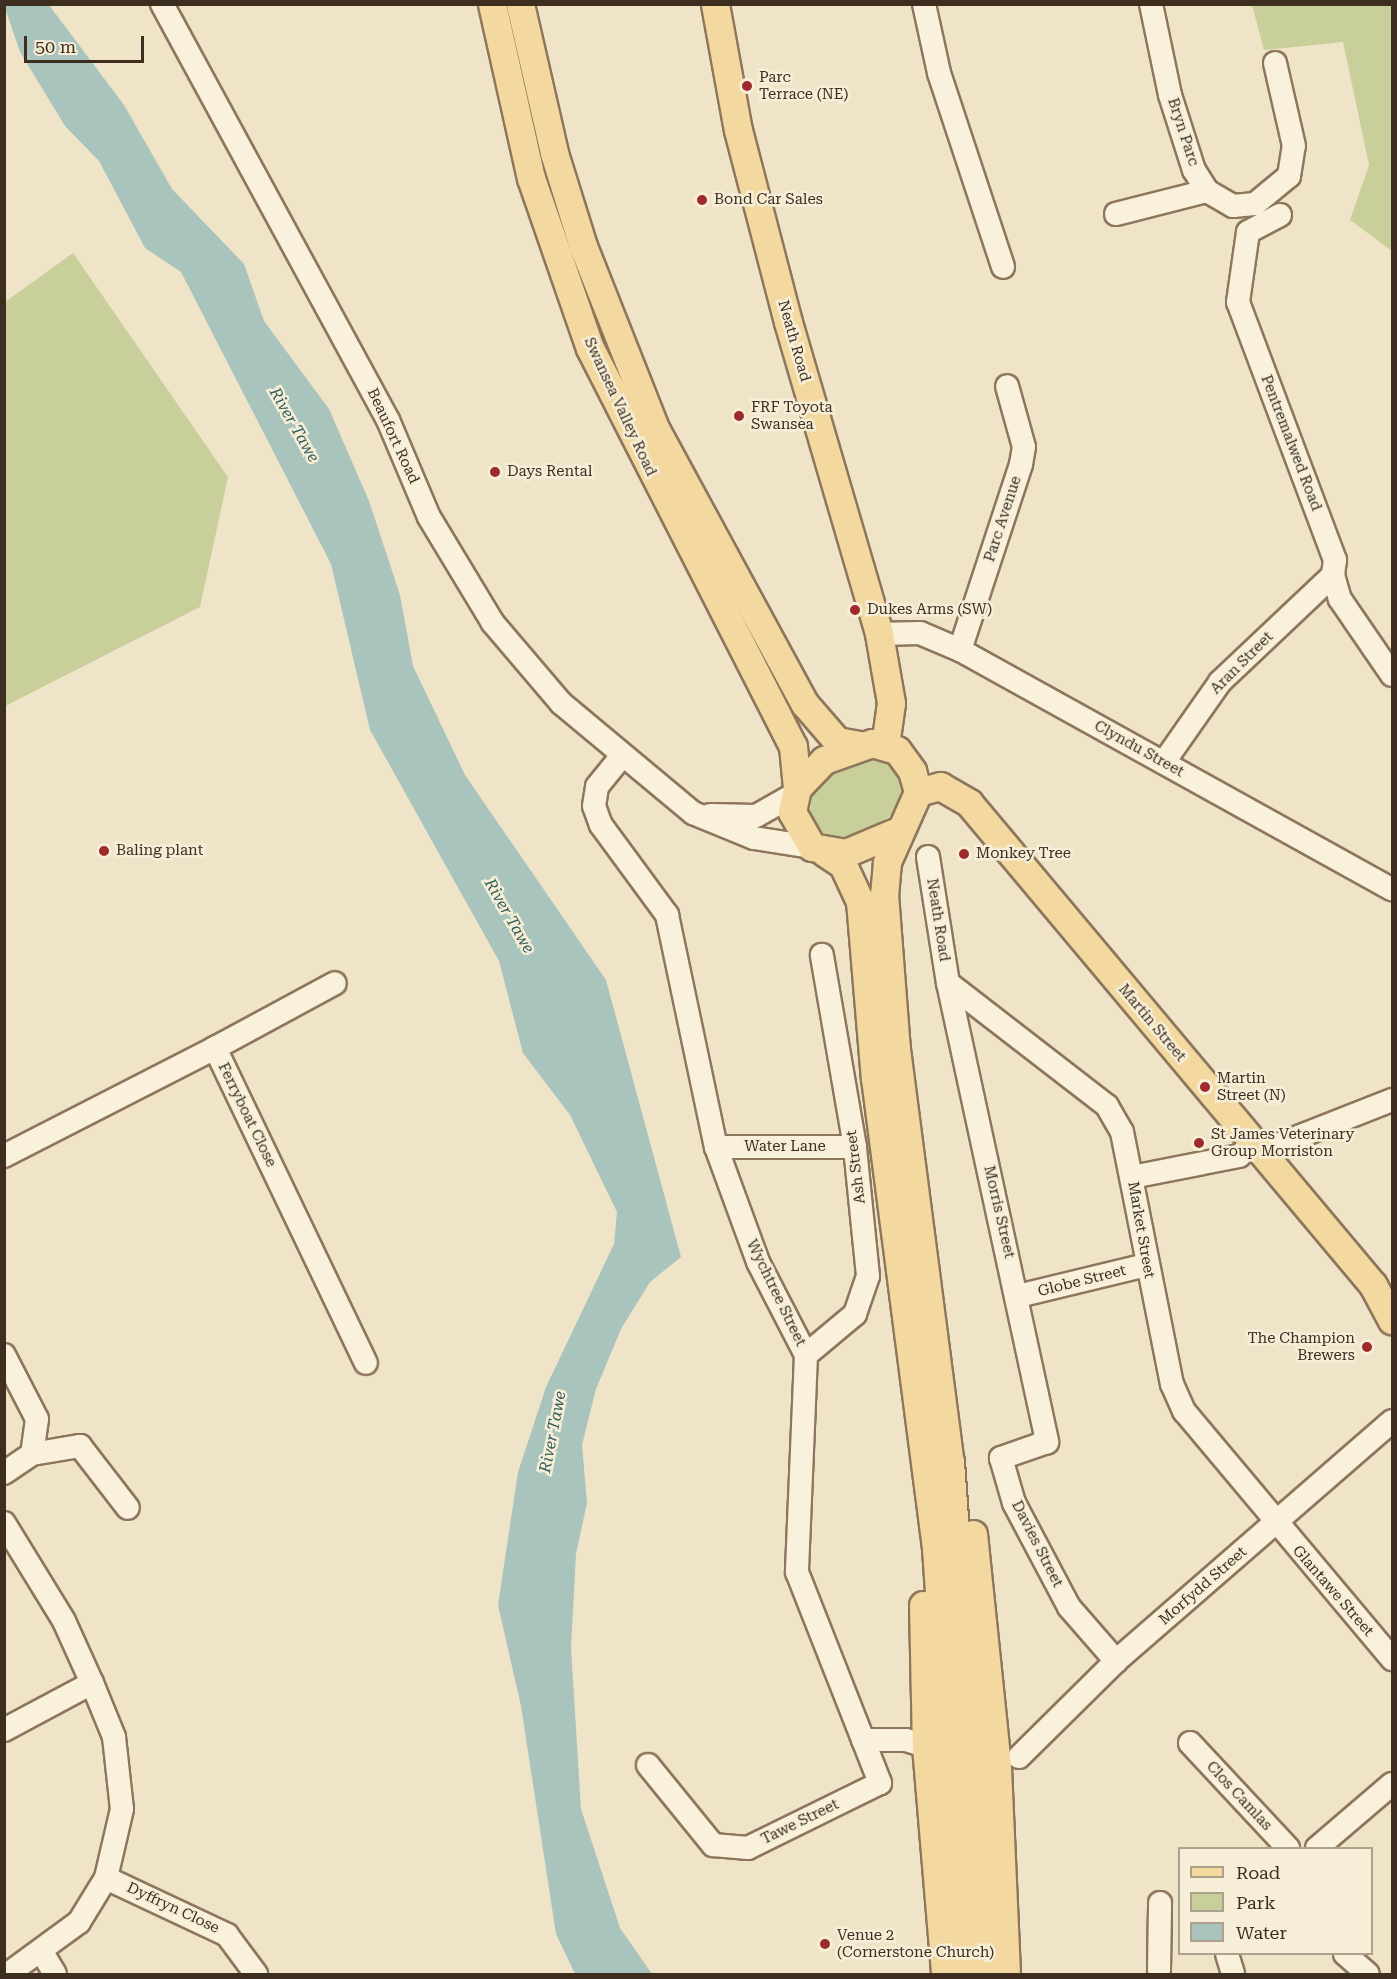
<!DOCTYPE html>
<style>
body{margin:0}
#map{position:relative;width:1397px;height:1979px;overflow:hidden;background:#f0e4c8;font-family:"Roboto Serif",serif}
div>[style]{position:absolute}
.green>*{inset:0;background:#c9cf9b}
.water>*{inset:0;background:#a9c4bc}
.roads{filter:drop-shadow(2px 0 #8d765c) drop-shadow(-2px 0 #8d765c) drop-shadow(0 2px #8d765c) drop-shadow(0 -2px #8d765c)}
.minor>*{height:22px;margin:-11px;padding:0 11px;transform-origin:11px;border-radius:11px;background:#faf1dc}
.major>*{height:27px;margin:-13.5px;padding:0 13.5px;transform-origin:13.5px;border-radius:13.5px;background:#f3d9a0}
.dots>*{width:16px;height:16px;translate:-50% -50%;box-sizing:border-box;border:3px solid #f7eed8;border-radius:50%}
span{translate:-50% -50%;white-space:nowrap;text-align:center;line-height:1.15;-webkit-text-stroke:5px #f7eed8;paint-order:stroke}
.poi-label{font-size:15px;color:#3d2e20}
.left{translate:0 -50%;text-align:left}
.right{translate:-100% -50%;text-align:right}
.street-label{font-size:15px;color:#3d2e20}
.water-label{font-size:16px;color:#2f5d5a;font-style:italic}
.frame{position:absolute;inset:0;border:6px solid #3d2e20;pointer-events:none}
.legend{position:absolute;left:1178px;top:1847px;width:195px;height:108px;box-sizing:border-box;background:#f7eed8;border:2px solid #ada18e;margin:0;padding:8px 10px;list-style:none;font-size:18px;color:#3d2e20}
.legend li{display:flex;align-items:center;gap:12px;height:30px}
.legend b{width:30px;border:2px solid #ada18e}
.scale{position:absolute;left:24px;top:36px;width:120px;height:27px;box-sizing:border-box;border:3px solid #3d2e20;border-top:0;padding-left:8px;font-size:18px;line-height:21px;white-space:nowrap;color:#3d2e20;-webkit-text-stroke:4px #f7eed8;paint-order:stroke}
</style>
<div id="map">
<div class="green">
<i style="clip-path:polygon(1252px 5px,1392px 5px,1392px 251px,1350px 220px,1369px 165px,1343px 42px,1264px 50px)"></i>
<i style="clip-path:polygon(73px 253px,228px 477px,200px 607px,5px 706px,5px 302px)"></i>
<i style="clip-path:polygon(861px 757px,880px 759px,896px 770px,902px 784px,897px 812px,849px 840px,829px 839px,810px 818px,812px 786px)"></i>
</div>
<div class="water">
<i style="clip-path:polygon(4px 5px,49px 5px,124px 105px,172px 189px,244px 264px,264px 321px,329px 409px,369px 501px,400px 595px,413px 666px,465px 775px,606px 980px,681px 1257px,650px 1282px,621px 1329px,596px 1389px,582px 1445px,587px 1503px,576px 1554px,571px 1648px,581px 1809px,620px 1928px,652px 1974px,575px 1974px,556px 1934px,521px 1706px,498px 1605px,518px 1472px,546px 1387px,614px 1244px,617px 1212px,570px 1115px,523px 1053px,499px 961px,370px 730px,331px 564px,181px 272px,145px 248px,99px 161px,65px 126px,20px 52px)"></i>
</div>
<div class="roads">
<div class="minor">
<i style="left:162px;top:4px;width:473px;rotate:61.5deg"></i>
<i style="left:388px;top:420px;width:105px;rotate:67.1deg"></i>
<i style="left:429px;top:517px;width:124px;rotate:58.9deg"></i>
<i style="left:493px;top:623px;width:105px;rotate:49.6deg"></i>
<i style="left:561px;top:703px;width:172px;rotate:39.8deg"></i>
<i style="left:693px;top:813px;width:66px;rotate:22.3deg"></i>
<i style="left:754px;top:838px;width:59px;rotate:8.8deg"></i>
<i style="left:924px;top:4px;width:71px;rotate:77.7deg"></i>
<i style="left:939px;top:73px;width:204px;rotate:71.7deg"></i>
<i style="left:1151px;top:4px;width:93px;rotate:78.2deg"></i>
<i style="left:1170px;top:95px;width:79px;rotate:72.3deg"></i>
<i style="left:1194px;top:170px;width:25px;rotate:58deg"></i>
<i style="left:1207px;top:191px;width:30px;rotate:30deg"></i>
<i style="left:1233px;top:206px;width:22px;rotate:-5deg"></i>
<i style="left:1255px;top:204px;width:44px;rotate:-39.5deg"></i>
<i style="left:1289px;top:176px;width:30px;rotate:-81deg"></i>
<i style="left:1294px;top:146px;width:85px;rotate:-102.9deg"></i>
<i style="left:1116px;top:214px;width:94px;rotate:-14.2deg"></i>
<i style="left:1280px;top:215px;width:36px;rotate:152deg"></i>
<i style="left:1248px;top:232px;width:71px;rotate:98.1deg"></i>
<i style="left:1238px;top:302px;width:276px;rotate:69.4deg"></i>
<i style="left:1335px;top:560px;width:15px;rotate:98deg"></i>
<i style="left:1333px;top:575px;width:25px;rotate:74deg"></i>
<i style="left:1340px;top:599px;width:92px;rotate:55.6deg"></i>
<i style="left:879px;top:634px;width:41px;rotate:-1.4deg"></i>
<i style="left:920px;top:633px;width:43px;rotate:23deg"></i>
<i style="left:960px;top:650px;width:494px;rotate:29deg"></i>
<i style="left:960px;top:650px;width:196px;rotate:-71.8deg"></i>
<i style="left:1021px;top:464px;width:17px;rotate:-80deg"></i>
<i style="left:1024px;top:447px;width:63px;rotate:-105.6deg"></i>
<i style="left:621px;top:757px;width:38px;rotate:129deg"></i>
<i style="left:597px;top:787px;width:19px;rotate:99deg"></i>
<i style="left:594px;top:806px;width:20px;rotate:70deg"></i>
<i style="left:601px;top:825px;width:112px;rotate:53.7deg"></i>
<i style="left:667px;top:915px;width:237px;rotate:78.1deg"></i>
<i style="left:716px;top:1147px;width:122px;rotate:69.9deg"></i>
<i style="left:758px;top:1262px;width:105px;rotate:62.7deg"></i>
<i style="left:806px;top:1355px;width:217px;rotate:92.4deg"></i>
<i style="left:797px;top:1572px;width:227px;rotate:68.5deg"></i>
<i style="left:880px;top:1783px;width:147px;rotate:153.8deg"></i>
<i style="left:748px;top:1848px;width:35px;rotate:-175deg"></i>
<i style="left:713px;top:1845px;width:103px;rotate:-129.1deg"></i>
<i style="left:1164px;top:762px;width:98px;rotate:-55deg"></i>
<i style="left:1220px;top:682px;width:156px;rotate:-43.4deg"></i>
<i style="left:710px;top:815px;width:46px;rotate:1.2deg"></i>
<i style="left:756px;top:816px;width:45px;rotate:-29.4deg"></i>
<i style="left:928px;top:857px;width:128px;rotate:81deg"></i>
<i style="left:948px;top:983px;width:470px;rotate:77.8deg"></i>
<i style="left:1047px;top:1442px;width:49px;rotate:160.8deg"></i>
<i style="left:1001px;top:1458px;width:47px;rotate:73.9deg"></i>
<i style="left:1014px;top:1503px;width:118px;rotate:62.1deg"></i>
<i style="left:1069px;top:1607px;width:72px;rotate:49deg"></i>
<i style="left:948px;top:983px;width:201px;rotate:37.7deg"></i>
<i style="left:1107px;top:1106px;width:30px;rotate:60deg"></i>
<i style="left:1122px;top:1132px;width:257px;rotate:78.8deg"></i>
<i style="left:1172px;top:1384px;width:30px;rotate:66deg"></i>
<i style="left:1184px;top:1411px;width:324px;rotate:50deg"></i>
<i style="left:215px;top:1048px;width:136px;rotate:-28.4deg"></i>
<i style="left:716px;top:1147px;width:139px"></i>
<i style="left:1260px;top:1152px;width:142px;rotate:-21.5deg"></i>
<i style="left:4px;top:1156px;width:237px;rotate:-27.1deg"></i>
<i style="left:215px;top:1048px;width:349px;rotate:64.4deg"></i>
<i style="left:1132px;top:1177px;width:109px;rotate:-11.1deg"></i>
<i style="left:1239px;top:1156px;width:18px;rotate:-41deg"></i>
<i style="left:1018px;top:1296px;width:132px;rotate:-13.6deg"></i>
<i style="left:4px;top:1355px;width:72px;rotate:62.7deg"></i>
<i style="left:37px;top:1419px;width:35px;rotate:98deg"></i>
<i style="left:806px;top:1355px;width:64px;rotate:-39.9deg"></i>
<i style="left:855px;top:1314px;width:40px;rotate:-71.1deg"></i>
<i style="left:868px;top:1276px;width:130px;rotate:-95.8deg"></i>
<i style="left:855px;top:1147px;width:195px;rotate:-99.8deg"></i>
<i style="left:4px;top:1473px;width:34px;rotate:-34deg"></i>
<i style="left:32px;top:1454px;width:49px;rotate:-9.5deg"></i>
<i style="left:80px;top:1446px;width:78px;rotate:52.3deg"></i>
<i style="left:4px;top:1523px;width:115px;rotate:58.5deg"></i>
<i style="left:64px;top:1621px;width:68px;rotate:65.7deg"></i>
<i style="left:92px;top:1683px;width:58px;rotate:67.8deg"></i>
<i style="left:114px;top:1737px;width:72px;rotate:83.7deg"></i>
<i style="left:122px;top:1809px;width:71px;rotate:103.1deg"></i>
<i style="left:106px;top:1878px;width:52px;rotate:121.5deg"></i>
<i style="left:79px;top:1922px;width:88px;rotate:143.8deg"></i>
<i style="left:4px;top:1730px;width:100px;rotate:-28.1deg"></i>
<i style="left:863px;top:1740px;width:43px"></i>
<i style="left:906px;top:1740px;width:21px;rotate:17deg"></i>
<i style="left:1190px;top:1743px;width:144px;rotate:47deg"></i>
<i style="left:1019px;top:1757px;width:136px;rotate:-44.7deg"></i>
<i style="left:1116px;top:1661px;width:366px;rotate:-41deg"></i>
<i style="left:1317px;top:1848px;width:99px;rotate:-40.5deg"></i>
<i style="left:106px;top:1878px;width:134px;rotate:25.2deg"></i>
<i style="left:227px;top:1935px;width:49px;rotate:53.4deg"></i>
<i style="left:43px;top:1954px;width:23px;rotate:59deg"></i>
<i style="left:1227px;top:1954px;width:21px;rotate:73deg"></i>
<i style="left:1345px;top:1954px;width:30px;rotate:41deg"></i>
<i style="left:1159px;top:1970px;width:67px;rotate:-89.1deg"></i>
</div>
<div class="major">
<i style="left:492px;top:4px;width:178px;rotate:77.4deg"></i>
<i style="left:531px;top:178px;width:180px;rotate:70.9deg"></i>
<i style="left:590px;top:348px;width:447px;rotate:63deg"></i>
<i style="left:793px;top:746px;width:42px;rotate:84.6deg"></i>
<i style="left:520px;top:4px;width:153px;rotate:77.1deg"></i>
<i style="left:554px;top:153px;width:97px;rotate:72.7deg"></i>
<i style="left:583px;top:246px;width:198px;rotate:68.4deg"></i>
<i style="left:656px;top:430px;width:312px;rotate:61.5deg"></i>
<i style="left:805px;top:704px;width:49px;rotate:49.1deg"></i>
<i style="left:837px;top:741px;width:23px;rotate:10deg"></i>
<i style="left:715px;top:4px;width:128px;rotate:79.7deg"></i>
<i style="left:738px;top:130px;width:198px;rotate:75.4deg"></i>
<i style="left:788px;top:322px;width:325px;rotate:73.7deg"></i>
<i style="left:879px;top:634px;width:70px;rotate:80.1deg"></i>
<i style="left:891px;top:703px;width:42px;rotate:98.1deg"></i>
<i style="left:918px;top:792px;width:23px;rotate:-15deg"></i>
<i style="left:940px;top:786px;width:34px;rotate:30deg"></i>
<i style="left:969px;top:803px;width:629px;rotate:50.03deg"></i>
<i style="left:1373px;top:1285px;width:40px;rotate:62deg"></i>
<i style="left:898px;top:831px;width:56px;rotate:157.1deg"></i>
<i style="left:846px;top:853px;width:35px;rotate:-170deg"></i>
<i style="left:812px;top:847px;width:40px;rotate:-119.7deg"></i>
<i style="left:792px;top:812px;width:25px;rotate:-78deg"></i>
<i style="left:797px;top:788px;width:39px;rotate:-46deg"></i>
<i style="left:824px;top:760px;width:51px;rotate:-19.5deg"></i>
<i style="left:872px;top:743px;width:26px;rotate:16deg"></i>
<i style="left:897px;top:750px;width:26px;rotate:54deg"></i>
<i style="left:912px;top:771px;width:22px;rotate:74deg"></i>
<i style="left:918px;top:792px;width:77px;rotate:113.9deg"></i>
<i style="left:887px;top:862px;width:32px;rotate:95deg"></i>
<i style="left:884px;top:894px;width:155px;rotate:85.6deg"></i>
<i style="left:896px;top:1049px;width:417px;rotate:82.6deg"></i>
<i style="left:950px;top:1462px;width:513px;rotate:85.87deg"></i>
<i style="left:824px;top:852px;width:23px;rotate:34deg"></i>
<i style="left:843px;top:865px;width:40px;rotate:65deg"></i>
<i style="left:860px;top:901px;width:178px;rotate:85.2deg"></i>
<i style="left:875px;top:1078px;width:474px;rotate:82.6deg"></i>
<i style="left:936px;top:1548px;width:427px;rotate:86.1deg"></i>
<i style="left:973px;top:1534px;width:234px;rotate:84.1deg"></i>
<i style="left:997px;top:1767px;width:207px;rotate:87.5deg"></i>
<i style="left:923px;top:1605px;width:141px;rotate:88.8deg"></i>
<i style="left:926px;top:1746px;width:229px;rotate:85.2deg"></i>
</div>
</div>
<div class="dots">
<i style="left:747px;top:86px;background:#9e2a2b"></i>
<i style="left:702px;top:200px;background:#9e2a2b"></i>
<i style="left:739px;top:416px;background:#9e2a2b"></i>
<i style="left:495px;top:472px;background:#9e2a2b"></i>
<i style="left:855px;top:610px;background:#9e2a2b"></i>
<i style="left:104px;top:851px;background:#9e2a2b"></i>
<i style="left:964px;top:854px;background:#9e2a2b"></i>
<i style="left:1205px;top:1087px;background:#9e2a2b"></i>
<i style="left:1199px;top:1143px;background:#9e2a2b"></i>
<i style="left:1367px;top:1347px;background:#9e2a2b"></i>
<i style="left:825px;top:1944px;background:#9e2a2b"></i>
</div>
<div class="poi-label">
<span class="left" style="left:759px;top:86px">Parc<br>Terrace (NE)</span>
<span class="left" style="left:714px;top:200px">Bond Car Sales</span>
<span class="left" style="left:751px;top:416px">FRF Toyota<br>Swansea</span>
<span class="left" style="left:507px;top:472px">Days Rental</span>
<span class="left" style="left:867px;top:610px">Dukes Arms (SW)</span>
<span class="left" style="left:116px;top:851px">Baling plant</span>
<span class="left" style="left:976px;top:854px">Monkey Tree</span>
<span class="left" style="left:1217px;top:1087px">Martin<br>Street (N)</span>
<span class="left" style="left:1211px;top:1143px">St James Veterinary<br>Group Morriston</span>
<span class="right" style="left:1355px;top:1347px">The Champion<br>Brewers</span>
<span class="left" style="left:837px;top:1944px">Venue 2<br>(Cornerstone Church)</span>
</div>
<div class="street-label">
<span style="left:1183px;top:132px;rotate:72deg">Bryn Parc</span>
<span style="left:794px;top:341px;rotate:74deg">Neath Road</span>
<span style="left:620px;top:407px;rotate:65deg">Swansea Valley Road</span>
<span style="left:393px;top:436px;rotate:65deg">Beaufort Road</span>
<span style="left:1291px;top:443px;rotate:69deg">Pentremalwed Road</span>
<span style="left:1003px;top:519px;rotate:-72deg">Parc Avenue</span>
<span style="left:1242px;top:663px;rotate:-45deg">Aran Street</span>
<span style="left:1139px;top:749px;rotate:29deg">Clyndu Street</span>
<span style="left:938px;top:920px;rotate:81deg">Neath Road</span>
<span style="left:1152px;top:1023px;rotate:50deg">Martin Street</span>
<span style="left:247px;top:1115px;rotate:64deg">Ferryboat Close</span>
<span style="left:785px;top:1147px">Water Lane</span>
<span style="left:856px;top:1167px;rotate:-97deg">Ash Street</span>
<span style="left:999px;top:1212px;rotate:77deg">Morris Street</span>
<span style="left:1141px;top:1230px;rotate:80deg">Market Street</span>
<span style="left:1082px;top:1281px;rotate:-14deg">Globe Street</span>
<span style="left:776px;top:1293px;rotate:64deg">Wychtree Street</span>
<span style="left:1037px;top:1544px;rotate:63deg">Davies Street</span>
<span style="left:1203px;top:1586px;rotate:-41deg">Morfydd Street</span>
<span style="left:1333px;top:1591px;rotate:49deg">Glantawe Street</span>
<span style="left:1239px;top:1796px;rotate:47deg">Clos Camlas</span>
<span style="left:800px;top:1822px;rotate:-26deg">Tawe Street</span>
<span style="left:173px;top:1908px;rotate:25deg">Dyffryn Close</span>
</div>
<div class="water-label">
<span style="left:294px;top:425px;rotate:60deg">River Tawe</span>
<span style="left:509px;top:916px;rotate:60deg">River Tawe</span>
<span style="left:553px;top:1432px;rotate:-79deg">River Tawe</span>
</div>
<div class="frame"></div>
<ul class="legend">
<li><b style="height:8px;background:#f3d9a0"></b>Road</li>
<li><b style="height:16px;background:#c9cf9b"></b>Park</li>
<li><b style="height:16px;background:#a9c4bc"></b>Water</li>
</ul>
<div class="scale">50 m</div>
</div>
